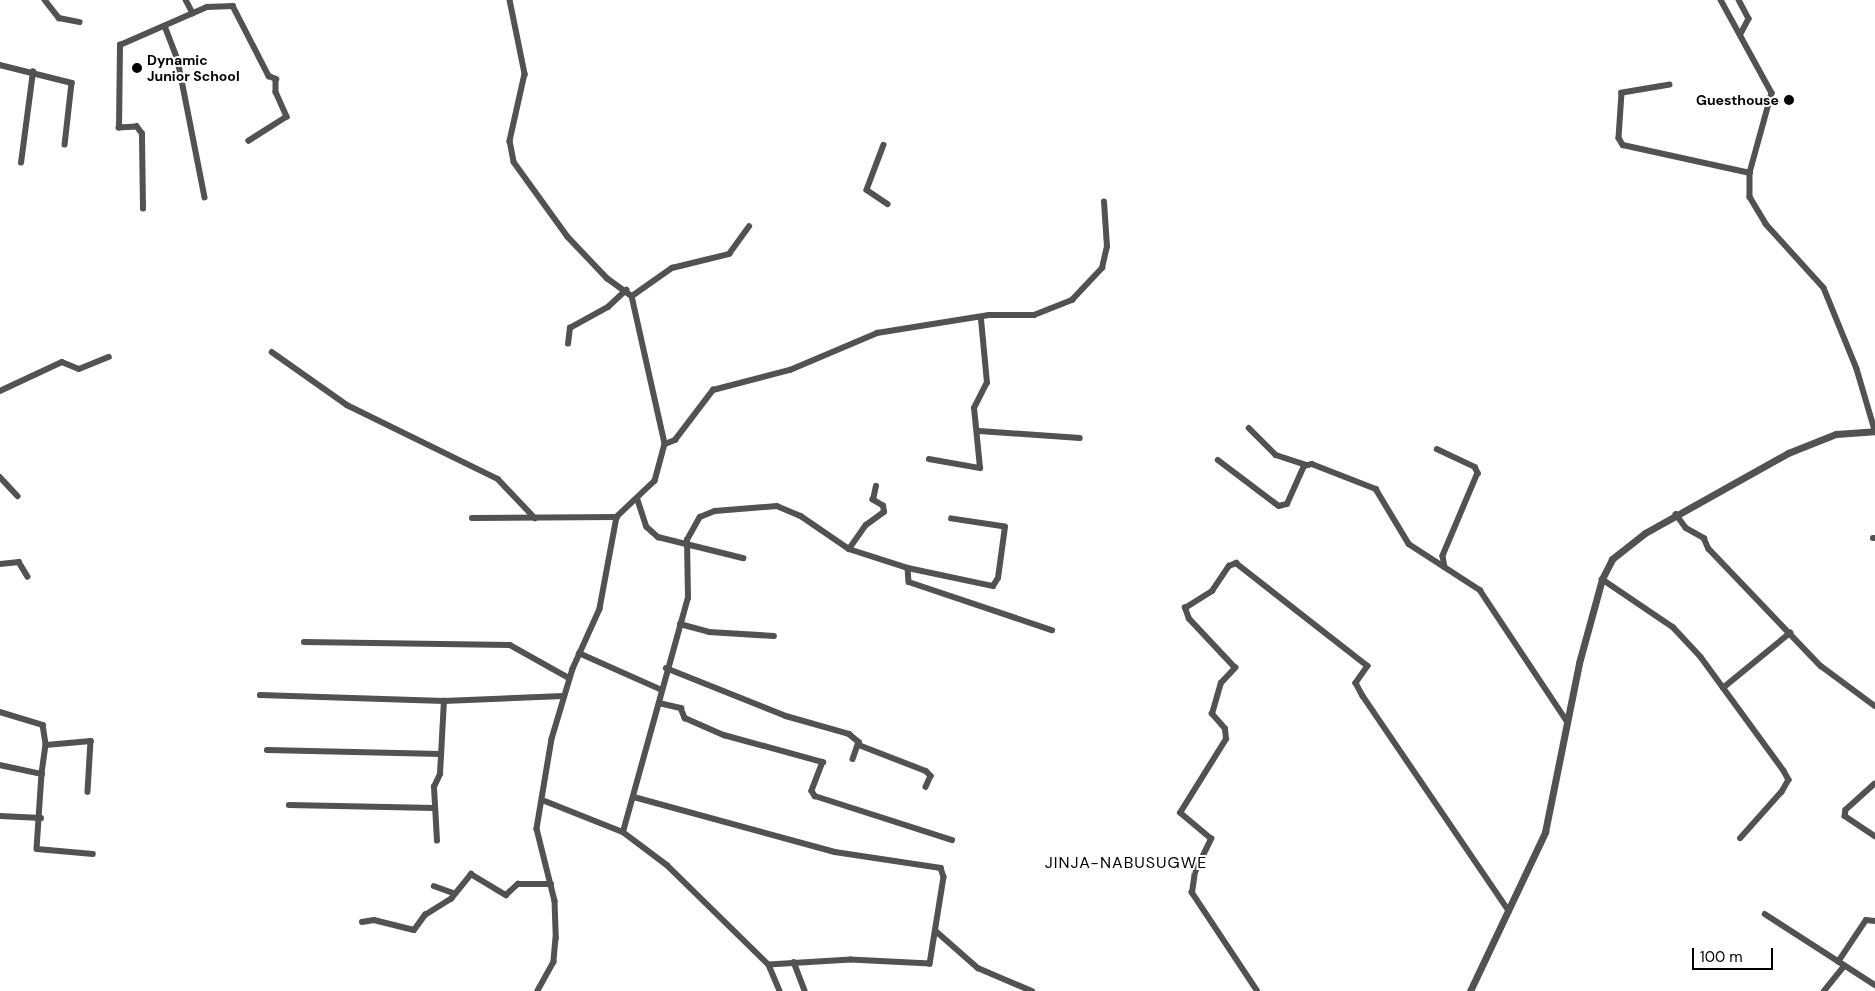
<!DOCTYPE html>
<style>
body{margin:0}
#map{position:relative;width:1875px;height:991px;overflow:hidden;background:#fff;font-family:"DM Sans",sans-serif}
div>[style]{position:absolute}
.minor>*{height:5.5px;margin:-2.75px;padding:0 2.75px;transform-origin:2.75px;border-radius:2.75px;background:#525252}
.tertiary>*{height:7px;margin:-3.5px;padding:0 3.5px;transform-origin:3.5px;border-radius:3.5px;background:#525252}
.dots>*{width:14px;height:14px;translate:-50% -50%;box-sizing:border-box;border:2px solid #fff;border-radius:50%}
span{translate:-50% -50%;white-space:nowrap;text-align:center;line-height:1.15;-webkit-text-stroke:4px #fff;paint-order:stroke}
.poi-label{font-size:14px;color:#000;font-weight:700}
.left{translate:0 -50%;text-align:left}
.right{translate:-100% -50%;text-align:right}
.quarter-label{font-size:16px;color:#000;letter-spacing:1px}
.scale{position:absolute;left:1692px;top:948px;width:81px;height:22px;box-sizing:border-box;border:2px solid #000;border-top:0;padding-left:6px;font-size:15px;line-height:18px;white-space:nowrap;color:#000;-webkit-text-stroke:4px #fff;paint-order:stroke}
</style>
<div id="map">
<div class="minor">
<i style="left:45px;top:0;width:23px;rotate:52deg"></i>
<i style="left:59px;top:18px;width:21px;rotate:11deg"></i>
<i style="left:186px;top:0;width:15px;rotate:62deg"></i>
<i style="left:510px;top:0;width:76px;rotate:78.5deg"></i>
<i style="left:525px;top:74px;width:69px;rotate:102.6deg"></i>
<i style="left:510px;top:141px;width:21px;rotate:79deg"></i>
<i style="left:514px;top:162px;width:92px;rotate:54.2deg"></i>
<i style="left:568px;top:237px;width:57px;rotate:46.4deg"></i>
<i style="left:607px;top:278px;width:31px;rotate:36deg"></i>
<i style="left:632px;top:296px;width:152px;rotate:77.4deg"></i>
<i style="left:665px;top:444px;width:38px;rotate:105deg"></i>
<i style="left:655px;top:481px;width:52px;rotate:136.5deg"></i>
<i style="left:617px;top:517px;width:94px;rotate:100.5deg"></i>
<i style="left:600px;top:609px;width:66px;rotate:114.2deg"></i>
<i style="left:573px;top:669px;width:73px;rotate:106.7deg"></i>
<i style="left:552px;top:739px;width:91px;rotate:99.5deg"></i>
<i style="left:537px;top:829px;width:74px;rotate:76deg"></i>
<i style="left:555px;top:901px;width:37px;rotate:88deg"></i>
<i style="left:556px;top:938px;width:24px;rotate:95deg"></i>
<i style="left:554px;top:962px;width:33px;rotate:119deg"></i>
<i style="left:1721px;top:0;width:106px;rotate:61.3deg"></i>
<i style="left:1772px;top:93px;width:83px;rotate:105.4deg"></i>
<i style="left:1750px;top:173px;width:24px;rotate:90deg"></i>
<i style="left:1750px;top:197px;width:31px;rotate:59deg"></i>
<i style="left:1766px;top:224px;width:86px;rotate:47.8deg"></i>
<i style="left:1824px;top:288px;width:87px;rotate:67.8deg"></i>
<i style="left:1857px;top:369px;width:64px;rotate:73.6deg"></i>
<i style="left:1739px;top:0;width:21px;rotate:62deg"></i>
<i style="left:1749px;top:19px;width:17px;rotate:118deg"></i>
<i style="left:165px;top:26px;width:36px;rotate:69deg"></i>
<i style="left:178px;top:60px;width:140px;rotate:78.9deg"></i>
<i style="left:0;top:65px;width:74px;rotate:14deg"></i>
<i style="left:72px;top:83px;width:62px;rotate:96.4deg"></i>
<i style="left:1670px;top:85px;width:49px;rotate:170.5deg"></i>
<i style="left:1622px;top:93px;width:45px;rotate:93.8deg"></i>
<i style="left:1619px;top:138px;width:8px;rotate:60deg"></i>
<i style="left:1623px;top:145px;width:130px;rotate:12.4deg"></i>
<i style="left:884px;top:145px;width:48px;rotate:110.7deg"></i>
<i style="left:867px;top:190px;width:25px;rotate:34deg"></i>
<i style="left:21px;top:163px;width:92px;rotate:-82.5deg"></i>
<i style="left:143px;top:209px;width:75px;rotate:-90.8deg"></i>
<i style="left:142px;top:134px;width:9px;rotate:-126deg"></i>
<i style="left:137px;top:127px;width:18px;rotate:177deg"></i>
<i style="left:119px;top:128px;width:83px;rotate:-89.3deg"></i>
<i style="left:120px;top:45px;width:95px;rotate:-23.6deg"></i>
<i style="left:207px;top:7px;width:26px;rotate:-2deg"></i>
<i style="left:233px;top:6px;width:79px;rotate:62.8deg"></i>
<i style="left:269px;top:76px;width:8px;rotate:23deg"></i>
<i style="left:276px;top:79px;width:13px;rotate:90deg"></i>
<i style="left:276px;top:92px;width:27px;rotate:66deg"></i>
<i style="left:287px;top:117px;width:45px;rotate:147.7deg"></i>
<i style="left:632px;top:296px;width:49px;rotate:-35deg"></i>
<i style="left:672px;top:268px;width:59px;rotate:-13.8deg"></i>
<i style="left:729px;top:254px;width:34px;rotate:-54deg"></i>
<i style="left:568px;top:344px;width:16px;rotate:-83deg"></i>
<i style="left:570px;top:328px;width:43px;rotate:-28.9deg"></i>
<i style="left:608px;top:307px;width:25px;rotate:-43deg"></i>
<i style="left:272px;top:352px;width:92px;rotate:35.2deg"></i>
<i style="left:347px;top:405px;width:168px;rotate:26.1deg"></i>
<i style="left:498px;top:479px;width:54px;rotate:46.5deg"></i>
<i style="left:0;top:391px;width:68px;rotate:-25.1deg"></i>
<i style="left:62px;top:362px;width:18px;rotate:22deg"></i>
<i style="left:79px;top:369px;width:32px;rotate:-22deg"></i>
<i style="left:1249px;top:428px;width:38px;rotate:45deg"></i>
<i style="left:1276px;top:455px;width:32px;rotate:18deg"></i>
<i style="left:979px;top:431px;width:101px;rotate:4deg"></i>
<i style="left:665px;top:444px;width:11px;rotate:-22deg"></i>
<i style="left:675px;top:440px;width:63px;rotate:-52.8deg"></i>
<i style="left:713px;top:390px;width:80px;rotate:-14.6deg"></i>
<i style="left:790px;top:370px;width:95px;rotate:-23deg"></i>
<i style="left:877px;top:333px;width:113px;rotate:-9.1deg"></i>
<i style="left:989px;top:315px;width:45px"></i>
<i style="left:1034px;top:315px;width:41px;rotate:-21.5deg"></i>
<i style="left:1072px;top:300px;width:44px;rotate:-46.8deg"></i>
<i style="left:1102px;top:268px;width:22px;rotate:-77deg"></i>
<i style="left:1107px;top:247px;width:45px;rotate:-93.8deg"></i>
<i style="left:1437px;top:449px;width:42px;rotate:25.3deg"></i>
<i style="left:1475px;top:467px;width:7px;rotate:63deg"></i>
<i style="left:1478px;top:473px;width:90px;rotate:112.9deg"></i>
<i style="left:1443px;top:556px;width:11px;rotate:80deg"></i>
<i style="left:929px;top:459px;width:52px;rotate:10deg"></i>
<i style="left:980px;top:468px;width:60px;rotate:-95.7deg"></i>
<i style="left:974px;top:408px;width:28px;rotate:-63deg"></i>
<i style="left:987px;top:383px;width:64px;rotate:-95.4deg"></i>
<i style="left:1218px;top:460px;width:76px;rotate:37deg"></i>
<i style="left:1279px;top:506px;width:8px;rotate:-14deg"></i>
<i style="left:1287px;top:504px;width:42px;rotate:-65.9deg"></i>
<i style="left:1304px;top:466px;width:8px;rotate:-14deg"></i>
<i style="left:1312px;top:464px;width:69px;rotate:21.3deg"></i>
<i style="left:1376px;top:489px;width:64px;rotate:59deg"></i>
<i style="left:1409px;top:544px;width:85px;rotate:32.9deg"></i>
<i style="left:1480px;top:590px;width:157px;rotate:56.4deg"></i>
<i style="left:0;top:477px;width:26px;rotate:47deg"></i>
<i style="left:638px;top:500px;width:28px;rotate:72deg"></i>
<i style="left:647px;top:527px;width:15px;rotate:42deg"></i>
<i style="left:658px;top:537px;width:88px;rotate:13.9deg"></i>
<i style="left:1676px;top:514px;width:17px;rotate:54deg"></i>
<i style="left:1686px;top:528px;width:21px;rotate:29deg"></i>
<i style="left:1704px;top:538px;width:12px;rotate:66deg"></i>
<i style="left:1709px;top:549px;width:162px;rotate:46.3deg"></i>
<i style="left:1821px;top:666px;width:67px;rotate:36.5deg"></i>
<i style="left:472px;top:518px;width:145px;rotate:-0.4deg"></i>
<i style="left:1873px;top:538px;width:2px"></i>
<i style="left:849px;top:549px;width:29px;rotate:-55deg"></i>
<i style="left:866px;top:525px;width:22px;rotate:-36deg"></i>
<i style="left:884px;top:512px;width:6px;rotate:-99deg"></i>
<i style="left:883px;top:506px;width:12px;rotate:-149deg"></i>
<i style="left:873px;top:500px;width:14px;rotate:-78deg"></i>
<i style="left:0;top:564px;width:19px;rotate:-6deg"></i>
<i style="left:19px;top:562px;width:17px;rotate:59deg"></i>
<i style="left:908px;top:568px;width:87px;rotate:12deg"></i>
<i style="left:993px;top:586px;width:9px;rotate:-58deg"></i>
<i style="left:998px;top:578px;width:51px;rotate:-82.2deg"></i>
<i style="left:1005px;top:527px;width:54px;rotate:-171.4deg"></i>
<i style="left:1602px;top:579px;width:86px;rotate:34.1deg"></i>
<i style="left:1673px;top:627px;width:41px;rotate:47deg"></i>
<i style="left:1701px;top:657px;width:141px;rotate:53.9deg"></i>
<i style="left:1784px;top:771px;width:10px;rotate:61deg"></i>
<i style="left:1789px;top:780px;width:14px;rotate:120deg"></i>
<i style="left:1782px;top:792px;width:62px;rotate:131.7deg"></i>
<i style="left:680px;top:624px;width:30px;rotate:15deg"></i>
<i style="left:709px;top:632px;width:65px;rotate:3.5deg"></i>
<i style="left:304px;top:642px;width:206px;rotate:0.8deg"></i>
<i style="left:510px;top:645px;width:68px;rotate:29.2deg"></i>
<i style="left:579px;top:653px;width:89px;rotate:24deg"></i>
<i style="left:666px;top:668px;width:129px;rotate:21.8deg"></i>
<i style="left:786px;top:716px;width:66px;rotate:15.9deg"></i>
<i style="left:849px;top:734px;width:13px;rotate:39deg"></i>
<i style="left:859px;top:742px;width:18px;rotate:109deg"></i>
<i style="left:1723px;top:688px;width:87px;rotate:-39.4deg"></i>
<i style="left:260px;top:695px;width:184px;rotate:1.9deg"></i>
<i style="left:444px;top:701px;width:119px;rotate:-2.4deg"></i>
<i style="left:659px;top:703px;width:23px;rotate:13deg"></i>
<i style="left:681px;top:708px;width:11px;rotate:68deg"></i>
<i style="left:685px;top:718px;width:43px;rotate:23.6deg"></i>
<i style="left:724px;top:735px;width:103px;rotate:15.3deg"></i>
<i style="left:823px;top:762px;width:31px;rotate:111deg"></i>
<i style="left:812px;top:791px;width:6px;rotate:59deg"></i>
<i style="left:815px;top:796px;width:144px;rotate:17.8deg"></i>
<i style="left:0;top:712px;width:45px;rotate:16.8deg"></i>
<i style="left:43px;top:725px;width:20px;rotate:81deg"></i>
<i style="left:46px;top:745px;width:29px;rotate:98deg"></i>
<i style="left:46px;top:745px;width:45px;rotate:-5.1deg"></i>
<i style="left:91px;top:741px;width:51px;rotate:93.4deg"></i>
<i style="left:859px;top:745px;width:72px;rotate:21.2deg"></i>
<i style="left:926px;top:771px;width:7px;rotate:45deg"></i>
<i style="left:931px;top:776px;width:12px;rotate:114deg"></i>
<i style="left:267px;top:750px;width:174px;rotate:1.3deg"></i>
<i style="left:0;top:765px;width:43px;rotate:12.1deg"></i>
<i style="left:42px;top:774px;width:75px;rotate:93.8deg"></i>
<i style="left:37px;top:849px;width:56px;rotate:5.1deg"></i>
<i style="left:1875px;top:784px;width:39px;rotate:138deg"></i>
<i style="left:1846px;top:810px;width:6px;rotate:99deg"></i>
<i style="left:1845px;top:816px;width:36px;rotate:34deg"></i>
<i style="left:634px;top:797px;width:208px;rotate:15.3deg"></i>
<i style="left:835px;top:852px;width:107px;rotate:8.6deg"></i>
<i style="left:941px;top:868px;width:9px;rotate:72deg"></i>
<i style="left:944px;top:877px;width:88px;rotate:99.1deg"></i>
<i style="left:930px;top:964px;width:79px;rotate:-177.1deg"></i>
<i style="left:851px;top:960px;width:82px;rotate:176.5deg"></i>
<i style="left:545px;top:801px;width:84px;rotate:21.7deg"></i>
<i style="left:623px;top:832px;width:55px;rotate:36.9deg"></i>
<i style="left:667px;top:865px;width:143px;rotate:44.4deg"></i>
<i style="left:769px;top:965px;width:28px;rotate:67deg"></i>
<i style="left:289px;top:805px;width:145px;rotate:1.2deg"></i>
<i style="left:0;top:816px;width:41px;rotate:2.8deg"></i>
<i style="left:623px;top:832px;width:243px;rotate:-74.5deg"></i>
<i style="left:688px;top:598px;width:58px;rotate:-91deg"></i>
<i style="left:687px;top:540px;width:26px;rotate:-61deg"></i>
<i style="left:700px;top:517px;width:16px;rotate:-22deg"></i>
<i style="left:715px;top:511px;width:62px;rotate:-4.6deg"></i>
<i style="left:777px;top:506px;width:26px;rotate:23deg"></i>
<i style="left:801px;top:516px;width:58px;rotate:34.5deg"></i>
<i style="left:849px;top:549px;width:62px;rotate:17.9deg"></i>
<i style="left:908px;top:568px;width:14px;rotate:86deg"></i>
<i style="left:909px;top:582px;width:151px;rotate:18.6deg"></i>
<i style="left:437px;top:841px;width:54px;rotate:-93.2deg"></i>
<i style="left:434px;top:787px;width:14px;rotate:-65deg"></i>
<i style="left:440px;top:774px;width:73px;rotate:-86.9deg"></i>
<i style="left:434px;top:886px;width:20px;rotate:20deg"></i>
<i style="left:1765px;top:914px;width:131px;rotate:32.8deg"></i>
<i style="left:362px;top:922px;width:12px;rotate:-9deg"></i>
<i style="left:374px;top:920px;width:41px;rotate:14deg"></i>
<i style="left:414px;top:930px;width:19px;rotate:-54deg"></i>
<i style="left:425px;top:915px;width:31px;rotate:-32deg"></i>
<i style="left:451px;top:899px;width:32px;rotate:-51deg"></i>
<i style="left:471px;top:874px;width:41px;rotate:31deg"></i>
<i style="left:506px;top:895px;width:16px;rotate:-43deg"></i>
<i style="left:518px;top:884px;width:33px"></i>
<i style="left:936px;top:931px;width:56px;rotate:41.4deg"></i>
<i style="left:978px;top:968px;width:59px;rotate:23.1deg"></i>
<i style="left:794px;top:962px;width:31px;rotate:69deg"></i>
<i style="left:1838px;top:962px;width:50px;rotate:-56.3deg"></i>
<i style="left:1866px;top:920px;width:9px;rotate:6deg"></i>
<i style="left:1257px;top:991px;width:118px;rotate:-123.6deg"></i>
<i style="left:1192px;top:893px;width:21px;rotate:-82deg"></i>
<i style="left:1195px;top:872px;width:37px;rotate:-64deg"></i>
<i style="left:1211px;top:839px;width:40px;rotate:-140deg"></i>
<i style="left:1180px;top:813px;width:87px;rotate:-58.1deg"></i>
<i style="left:1226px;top:739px;width:10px;rotate:-96deg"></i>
<i style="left:1225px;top:729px;width:20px;rotate:-131deg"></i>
<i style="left:1212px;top:714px;width:32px;rotate:-74deg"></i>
<i style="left:1221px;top:683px;width:21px;rotate:-47deg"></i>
<i style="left:1235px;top:668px;width:67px;rotate:-133.2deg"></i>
<i style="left:1189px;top:619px;width:12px;rotate:-110deg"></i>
<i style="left:1185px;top:608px;width:32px;rotate:-32deg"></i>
<i style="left:1212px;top:591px;width:30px;rotate:-56deg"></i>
<i style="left:1229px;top:566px;width:8px;rotate:-23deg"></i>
<i style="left:1236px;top:563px;width:167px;rotate:38deg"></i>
<i style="left:1368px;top:666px;width:21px;rotate:125deg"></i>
<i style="left:1356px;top:683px;width:15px;rotate:62deg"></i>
<i style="left:1363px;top:696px;width:260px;rotate:55.8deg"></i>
<i style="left:1824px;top:991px;width:32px;rotate:-51deg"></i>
</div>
<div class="tertiary">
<i style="left:1470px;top:991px;width:176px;rotate:-64.7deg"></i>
<i style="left:1545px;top:832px;width:172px;rotate:-78.6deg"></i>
<i style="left:1579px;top:663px;width:87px;rotate:-74.7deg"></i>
<i style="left:1602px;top:579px;width:22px;rotate:-63deg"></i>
<i style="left:1612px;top:559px;width:42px;rotate:-38.2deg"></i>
<i style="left:1645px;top:533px;width:164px;rotate:-29.2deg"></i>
<i style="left:1788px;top:453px;width:52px;rotate:-21.6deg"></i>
<i style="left:1836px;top:434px;width:39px;rotate:-4deg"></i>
</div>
<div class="dots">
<i style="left:137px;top:68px;background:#000"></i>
<i style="left:1789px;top:100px;background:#000"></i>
</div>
<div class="poi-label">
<span class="left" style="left:147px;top:68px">Dynamic<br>Junior School</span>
<span class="right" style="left:1779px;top:100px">Guesthouse</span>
</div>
<div class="quarter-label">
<span style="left:1126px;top:863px">JINJA-NABUSUGWE</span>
</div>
<div class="scale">100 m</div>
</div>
